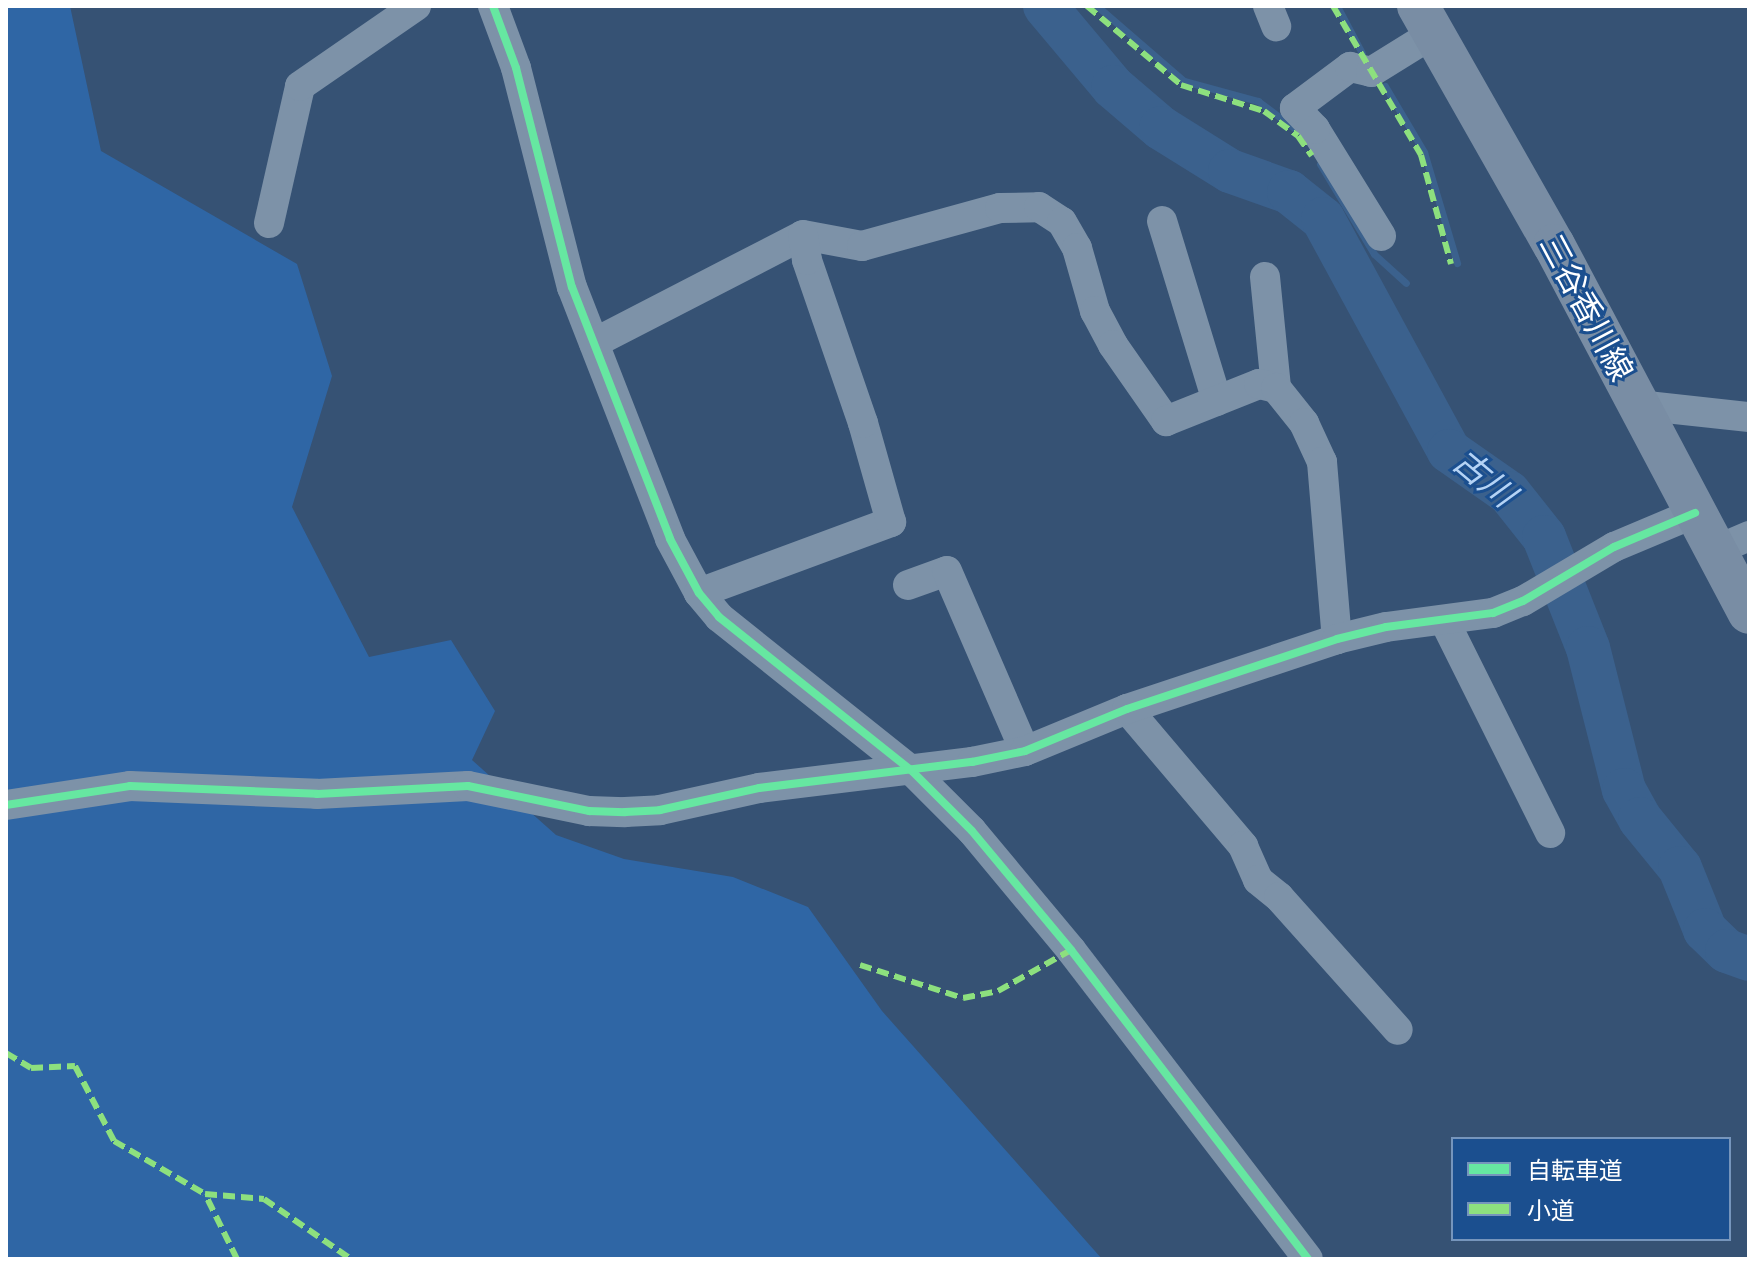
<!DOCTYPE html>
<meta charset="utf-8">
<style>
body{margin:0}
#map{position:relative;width:1755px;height:1265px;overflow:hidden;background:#365274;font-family:Jost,"Noto Sans JP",sans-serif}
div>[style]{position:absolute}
.green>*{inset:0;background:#2f66a5}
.stream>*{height:7px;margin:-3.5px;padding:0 3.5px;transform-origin:3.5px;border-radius:3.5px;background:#3b618d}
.river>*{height:44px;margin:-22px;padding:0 22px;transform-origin:22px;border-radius:22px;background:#3b618d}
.street>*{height:30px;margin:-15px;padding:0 15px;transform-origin:15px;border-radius:15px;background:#7d92a8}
.secondary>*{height:42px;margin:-21px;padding:0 21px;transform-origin:21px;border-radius:21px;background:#798da4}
.quiet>*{height:6px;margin-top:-3px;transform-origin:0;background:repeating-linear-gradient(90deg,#8de07e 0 12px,transparent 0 18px)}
.cycleway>*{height:8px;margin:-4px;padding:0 4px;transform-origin:4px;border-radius:4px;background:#66e7a1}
span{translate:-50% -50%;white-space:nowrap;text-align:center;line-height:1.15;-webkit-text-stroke:6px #1b4f8f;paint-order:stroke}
.street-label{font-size:32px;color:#fff}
.water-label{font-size:34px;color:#b5d3f5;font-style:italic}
.frame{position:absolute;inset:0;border:8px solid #fff;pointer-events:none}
.legend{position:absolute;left:1451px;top:1137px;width:280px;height:104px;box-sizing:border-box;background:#1b4f8f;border:2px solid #7695bc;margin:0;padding:10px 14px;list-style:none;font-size:24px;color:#fff}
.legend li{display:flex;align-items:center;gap:16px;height:40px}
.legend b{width:40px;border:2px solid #7695bc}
</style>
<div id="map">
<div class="green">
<i style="clip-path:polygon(6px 6px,70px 6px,101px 151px,297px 264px,332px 376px,292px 507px,369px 657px,451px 640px,495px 711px,472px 760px,556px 835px,624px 859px,733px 877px,808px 907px,882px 1011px,1102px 1259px,6px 1259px)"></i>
</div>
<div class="stream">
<i style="left:1097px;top:6px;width:115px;rotate:40.8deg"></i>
<i style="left:1184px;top:81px;width:77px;rotate:15.1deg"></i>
<i style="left:1258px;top:101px;width:50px;rotate:36.9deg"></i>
<i style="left:1337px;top:6px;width:53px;rotate:62deg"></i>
<i style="left:1385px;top:86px;width:77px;rotate:59.4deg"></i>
<i style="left:1424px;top:152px;width:116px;rotate:73.4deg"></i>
<i style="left:1320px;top:164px;width:105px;rotate:59deg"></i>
<i style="left:1374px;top:254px;width:43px;rotate:42.2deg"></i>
</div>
<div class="river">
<i style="left:1045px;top:6px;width:106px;rotate:50deg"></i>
<i style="left:1113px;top:87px;width:63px;rotate:40.5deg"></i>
<i style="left:1161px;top:128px;width:81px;rotate:31.9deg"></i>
<i style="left:1230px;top:171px;width:63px;rotate:19.6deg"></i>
<i style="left:1289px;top:192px;width:43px;rotate:38.5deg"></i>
<i style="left:1323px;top:219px;width:264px;rotate:61.5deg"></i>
<i style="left:1449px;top:451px;width:73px;rotate:35deg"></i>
<i style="left:1509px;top:493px;width:56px;rotate:51.5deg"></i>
<i style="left:1544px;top:537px;width:119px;rotate:68.4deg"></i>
<i style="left:1588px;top:648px;width:146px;rotate:75.8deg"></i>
<i style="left:1624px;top:790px;width:33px;rotate:61deg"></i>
<i style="left:1640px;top:819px;width:63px;rotate:50.8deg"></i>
<i style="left:1680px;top:868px;width:67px;rotate:68deg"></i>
<i style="left:1705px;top:930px;width:30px;rotate:44deg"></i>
<i style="left:1727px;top:951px;width:23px;rotate:20deg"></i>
</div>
<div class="street">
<i style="left:493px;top:6px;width:66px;rotate:69.6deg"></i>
<i style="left:516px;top:68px;width:226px;rotate:75.7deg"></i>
<i style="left:572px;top:287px;width:270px;rotate:68.7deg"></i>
<i style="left:670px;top:539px;width:61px;rotate:61.8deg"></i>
<i style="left:699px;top:593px;width:31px;rotate:50deg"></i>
<i style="left:719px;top:617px;width:248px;rotate:38.6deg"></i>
<i style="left:913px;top:772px;width:83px;rotate:45deg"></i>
<i style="left:972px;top:831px;width:155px;rotate:50.2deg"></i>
<i style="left:1071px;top:950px;width:389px;rotate:52.5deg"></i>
<i style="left:1268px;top:6px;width:22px;rotate:68deg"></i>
<i style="left:1162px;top:221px;width:188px;rotate:73deg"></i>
<i style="left:269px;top:223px;width:140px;rotate:-77.2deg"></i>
<i style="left:300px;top:86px;width:141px;rotate:-34.6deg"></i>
<i style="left:1381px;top:236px;width:126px;rotate:-121.7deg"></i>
<i style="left:1315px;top:129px;width:29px;rotate:-134deg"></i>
<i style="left:1295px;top:108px;width:69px;rotate:-36.7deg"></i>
<i style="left:1350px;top:67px;width:22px;rotate:13deg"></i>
<i style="left:1371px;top:72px;width:74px;rotate:-31.8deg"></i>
<i style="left:1265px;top:277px;width:112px;rotate:84.3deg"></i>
<i style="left:594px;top:343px;width:235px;rotate:-27.3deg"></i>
<i style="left:803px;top:235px;width:60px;rotate:10.6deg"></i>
<i style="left:862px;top:246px;width:143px;rotate:-15.4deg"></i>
<i style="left:1000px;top:208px;width:39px;rotate:-1deg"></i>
<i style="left:1039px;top:207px;width:27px;rotate:33deg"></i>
<i style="left:1062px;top:222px;width:30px;rotate:60deg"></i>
<i style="left:1077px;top:248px;width:66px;rotate:74.1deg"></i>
<i style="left:1095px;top:311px;width:38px;rotate:62deg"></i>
<i style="left:1113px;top:345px;width:93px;rotate:55.1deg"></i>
<i style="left:1166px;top:421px;width:100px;rotate:-21.7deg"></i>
<i style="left:1259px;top:384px;width:17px;rotate:13deg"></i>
<i style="left:1276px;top:388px;width:45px;rotate:51.3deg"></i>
<i style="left:1304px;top:423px;width:43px;rotate:65.2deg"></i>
<i style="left:1322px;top:462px;width:178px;rotate:85.2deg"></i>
<i style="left:1638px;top:405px;width:112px;rotate:6.2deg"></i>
<i style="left:1714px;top:551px;width:38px;rotate:-23deg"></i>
<i style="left:908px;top:585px;width:41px;rotate:-19.7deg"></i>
<i style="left:947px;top:571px;width:196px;rotate:66.6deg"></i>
<i style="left:699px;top:593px;width:205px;rotate:-20.3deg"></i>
<i style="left:891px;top:522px;width:103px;rotate:-105.8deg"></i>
<i style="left:863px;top:423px;width:172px;rotate:-109deg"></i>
<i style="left:807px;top:260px;width:25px;rotate:-99deg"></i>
<i style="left:1444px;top:620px;width:238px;rotate:63.5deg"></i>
<i style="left:1127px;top:709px;width:180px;rotate:49.7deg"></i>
<i style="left:1243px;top:846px;width:37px;rotate:66deg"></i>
<i style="left:1258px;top:880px;width:27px;rotate:39deg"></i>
<i style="left:1279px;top:897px;width:178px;rotate:48.2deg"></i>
<i style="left:6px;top:805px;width:125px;rotate:-8.7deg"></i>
<i style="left:130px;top:786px;width:187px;rotate:2.4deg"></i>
<i style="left:317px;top:794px;width:151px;rotate:-3deg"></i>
<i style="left:468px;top:786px;width:124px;rotate:11.7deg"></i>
<i style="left:589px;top:811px;width:36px;rotate:2deg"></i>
<i style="left:625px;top:812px;width:35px;rotate:-3deg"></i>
<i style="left:660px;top:810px;width:101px;rotate:-12.5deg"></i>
<i style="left:759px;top:788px;width:215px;rotate:-7deg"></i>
<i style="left:972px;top:762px;width:54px;rotate:-11.7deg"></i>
<i style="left:1025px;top:751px;width:110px;rotate:-22.4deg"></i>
<i style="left:1127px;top:709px;width:221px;rotate:-18.4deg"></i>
<i style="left:1337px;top:639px;width:50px;rotate:-13.8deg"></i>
<i style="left:1386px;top:627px;width:108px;rotate:-7.5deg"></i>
<i style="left:1493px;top:613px;width:32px;rotate:-22deg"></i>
<i style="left:1523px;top:601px;width:106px;rotate:-30.7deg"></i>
<i style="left:1614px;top:547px;width:88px;rotate:-22.8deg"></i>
</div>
<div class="secondary">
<i style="left:1418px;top:6px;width:275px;rotate:60.4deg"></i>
<i style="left:1554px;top:245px;width:416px;rotate:62.1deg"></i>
</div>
<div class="quiet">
<i style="left:1087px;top:6px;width:123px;rotate:40deg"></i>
<i style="left:1181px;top:85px;width:87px;rotate:17.4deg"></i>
<i style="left:1264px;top:111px;width:42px;rotate:36.3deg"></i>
<i style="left:1298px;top:136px;width:24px;rotate:55deg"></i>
<i style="left:1333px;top:6px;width:173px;rotate:59.4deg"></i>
<i style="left:1421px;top:155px;width:113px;rotate:74.6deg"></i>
<i style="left:860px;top:965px;width:108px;rotate:17.8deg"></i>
<i style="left:963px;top:998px;width:36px;rotate:-11deg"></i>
<i style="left:998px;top:991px;width:84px;rotate:-29.3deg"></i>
<i style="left:6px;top:1053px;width:29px;rotate:31deg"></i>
<i style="left:31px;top:1068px;width:44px;rotate:-2.6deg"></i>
<i style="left:75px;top:1066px;width:85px;rotate:62.5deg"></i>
<i style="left:114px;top:1141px;width:105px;rotate:30.2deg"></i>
<i style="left:237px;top:1259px;width:72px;rotate:-116.2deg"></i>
<i style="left:205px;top:1194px;width:59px;rotate:4.8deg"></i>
<i style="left:264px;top:1199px;width:106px;rotate:34.6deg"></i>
</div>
<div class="cycleway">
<i style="left:493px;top:6px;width:66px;rotate:69.6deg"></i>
<i style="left:516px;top:68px;width:226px;rotate:75.7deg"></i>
<i style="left:572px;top:287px;width:270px;rotate:68.7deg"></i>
<i style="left:670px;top:539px;width:61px;rotate:61.8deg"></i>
<i style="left:699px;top:593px;width:31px;rotate:50deg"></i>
<i style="left:719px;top:617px;width:248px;rotate:38.6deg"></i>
<i style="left:913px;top:772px;width:83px;rotate:45deg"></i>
<i style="left:972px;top:831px;width:155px;rotate:50.2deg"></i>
<i style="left:1071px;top:950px;width:389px;rotate:52.5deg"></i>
<i style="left:6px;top:805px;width:125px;rotate:-8.7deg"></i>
<i style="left:130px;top:786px;width:187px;rotate:2.4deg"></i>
<i style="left:317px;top:794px;width:151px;rotate:-3deg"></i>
<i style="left:468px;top:786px;width:124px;rotate:11.7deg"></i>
<i style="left:589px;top:811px;width:36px;rotate:2deg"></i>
<i style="left:625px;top:812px;width:35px;rotate:-3deg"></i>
<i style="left:660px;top:810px;width:101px;rotate:-12.5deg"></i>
<i style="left:759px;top:788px;width:215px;rotate:-7deg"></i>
<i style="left:972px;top:762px;width:54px;rotate:-11.7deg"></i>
<i style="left:1025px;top:751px;width:110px;rotate:-22.4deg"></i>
<i style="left:1127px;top:709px;width:221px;rotate:-18.4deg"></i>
<i style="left:1337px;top:639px;width:50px;rotate:-13.8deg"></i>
<i style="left:1386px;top:627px;width:108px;rotate:-7.5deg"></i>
<i style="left:1493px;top:613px;width:32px;rotate:-22deg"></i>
<i style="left:1523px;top:601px;width:106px;rotate:-30.7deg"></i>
<i style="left:1614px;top:547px;width:88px;rotate:-22.8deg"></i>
</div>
<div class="street-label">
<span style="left:1586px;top:308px;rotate:62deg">三谷香川線</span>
</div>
<div class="water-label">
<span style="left:1484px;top:478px;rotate:40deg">古川</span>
</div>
<div class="frame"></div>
<ul class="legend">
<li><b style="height:10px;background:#66e7a1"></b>自転車道</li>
<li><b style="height:10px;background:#8de07e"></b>小道</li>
</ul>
</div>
